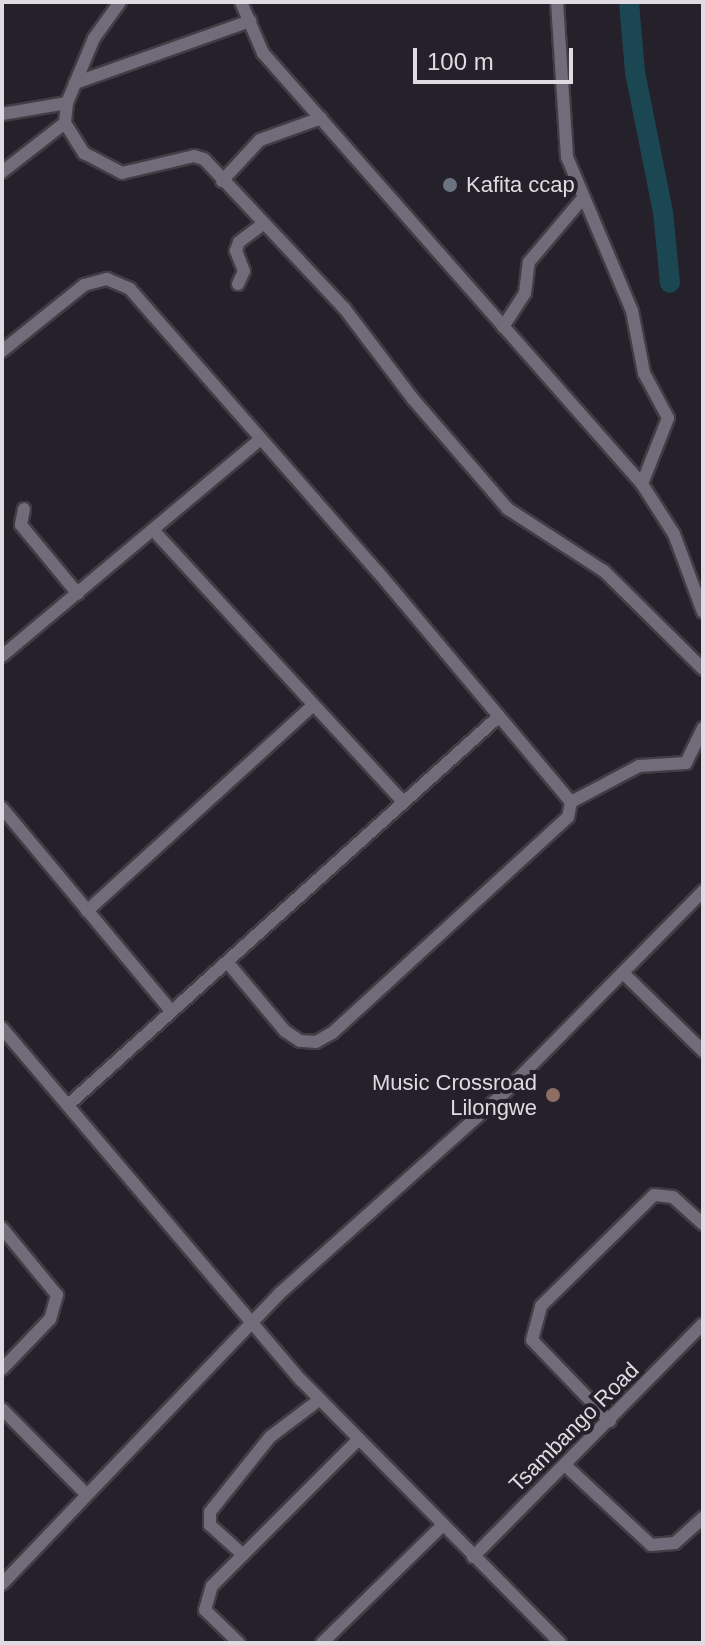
<!DOCTYPE html>
<style>
body{margin:0}
#map{position:relative;width:705px;height:1645px;overflow:hidden;background:#25212b;font-family:Arial,sans-serif}
div>[style]{position:absolute}
.river>*{height:20px;margin:-10px;padding:0 10px;transform-origin:10px;border-radius:10px;background:#1b4753}
.roads{filter:drop-shadow(2px 0 #413d45) drop-shadow(-2px 0 #413d45) drop-shadow(0 2px #413d45) drop-shadow(0 -2px #413d45)}
.minor>*{height:12px;margin:-6px;padding:0 6px;transform-origin:6px;border-radius:6px;background:#716c79}
.dots>*{width:22px;height:22px;translate:-50% -50%;box-sizing:border-box;border:4px solid #25212b;border-radius:50%}
span{translate:-50% -50%;white-space:nowrap;text-align:center;line-height:1.15;-webkit-text-stroke:8px #25212b;paint-order:stroke}
.poi-label{font-size:22px;color:#dedbe2}
.left{translate:0 -50%;text-align:left}
.right{translate:-100% -50%;text-align:right}
.street-label{font-size:22px;color:#dedbe2}
.frame{position:absolute;inset:0;border:4px solid #dedbe2;pointer-events:none}
.scale{position:absolute;left:413px;top:48px;width:160px;height:36px;box-sizing:border-box;border:4px solid #dedbe2;border-top:0;padding-left:10px;font-size:24px;line-height:28px;white-space:nowrap;color:#dedbe2;-webkit-text-stroke:6px #25212b;paint-order:stroke}
</style>
<div id="map">
<div class="river">
<i style="left:629px;top:2px;width:70px;rotate:85.1deg"></i>
<i style="left:635px;top:72px;width:143px;rotate:78.7deg"></i>
<i style="left:663px;top:212px;width:71px;rotate:84.4deg"></i>
</div>
<div class="roads">
<div class="minor">
<i style="left:120px;top:2px;width:44px;rotate:125.8deg"></i>
<i style="left:94px;top:38px;width:70px;rotate:112.6deg"></i>
<i style="left:67px;top:103px;width:20px;rotate:96deg"></i>
<i style="left:65px;top:123px;width:36px;rotate:58deg"></i>
<i style="left:84px;top:153px;width:43px;rotate:27.8deg"></i>
<i style="left:122px;top:173px;width:74px;rotate:-13.3deg"></i>
<i style="left:194px;top:156px;width:10px;rotate:17deg"></i>
<i style="left:204px;top:159px;width:204px;rotate:46.8deg"></i>
<i style="left:344px;top:308px;width:114px;rotate:52.8deg"></i>
<i style="left:413px;top:399px;width:145px;rotate:49.2deg"></i>
<i style="left:508px;top:509px;width:114px;rotate:32.9deg"></i>
<i style="left:604px;top:571px;width:139px;rotate:44.7deg"></i>
<i style="left:241px;top:2px;width:56px;rotate:66.7deg"></i>
<i style="left:263px;top:53px;width:574px;rotate:48.67deg"></i>
<i style="left:642px;top:484px;width:59px;rotate:57.4deg"></i>
<i style="left:674px;top:534px;width:83px;rotate:69.6deg"></i>
<i style="left:557px;top:2px;width:155px;rotate:86.3deg"></i>
<i style="left:567px;top:157px;width:167px;rotate:67.1deg"></i>
<i style="left:632px;top:311px;width:63px;rotate:79deg"></i>
<i style="left:644px;top:373px;width:51px;rotate:61.9deg"></i>
<i style="left:668px;top:418px;width:71px;rotate:111.5deg"></i>
<i style="left:75px;top:83px;width:186px;rotate:-19.5deg"></i>
<i style="left:2px;top:114px;width:66px;rotate:-9.6deg"></i>
<i style="left:2px;top:172px;width:80px;rotate:-37.9deg"></i>
<i style="left:222px;top:181px;width:56px;rotate:-47.2deg"></i>
<i style="left:260px;top:140px;width:65px;rotate:-19.8deg"></i>
<i style="left:238px;top:284px;width:14px;rotate:-65deg"></i>
<i style="left:244px;top:271px;width:22px;rotate:-112deg"></i>
<i style="left:236px;top:251px;width:9px;rotate:-72deg"></i>
<i style="left:239px;top:242px;width:31px;rotate:-37deg"></i>
<i style="left:503px;top:327px;width:40px;rotate:-57.1deg"></i>
<i style="left:525px;top:293px;width:31px;rotate:-83deg"></i>
<i style="left:529px;top:262px;width:82px;rotate:-49.9deg"></i>
<i style="left:2px;top:351px;width:105px;rotate:-38.8deg"></i>
<i style="left:84px;top:285px;width:24px;rotate:-15deg"></i>
<i style="left:107px;top:279px;width:25px;rotate:23deg"></i>
<i style="left:130px;top:289px;width:376px;rotate:48.8deg"></i>
<i style="left:378px;top:572px;width:300px;rotate:50deg"></i>
<i style="left:571px;top:802px;width:15px;rotate:101deg"></i>
<i style="left:568px;top:817px;width:320px;rotate:137.5deg"></i>
<i style="left:332px;top:1033px;width:18px;rotate:151deg"></i>
<i style="left:316px;top:1042px;width:16px;rotate:-176deg"></i>
<i style="left:300px;top:1041px;width:18px;rotate:-146deg"></i>
<i style="left:285px;top:1031px;width:90px;rotate:-130deg"></i>
<i style="left:24px;top:509px;width:16px;rotate:101deg"></i>
<i style="left:21px;top:525px;width:89px;rotate:50.4deg"></i>
<i style="left:154px;top:531px;width:367px;rotate:47.4deg"></i>
<i style="left:2px;top:656px;width:334px;rotate:-40deg"></i>
<i style="left:571px;top:802px;width:77px;rotate:-27.9deg"></i>
<i style="left:639px;top:766px;width:47px;rotate:-3.7deg"></i>
<i style="left:686px;top:763px;width:39px;rotate:-64deg"></i>
<i style="left:2px;top:808px;width:264px;rotate:50.2deg"></i>
<i style="left:87px;top:911px;width:304px;rotate:-42.3deg"></i>
<i style="left:623px;top:973px;width:112px;rotate:44.3deg"></i>
<i style="left:2px;top:1028px;width:462px;rotate:49.7deg"></i>
<i style="left:301px;top:1380px;width:369px;rotate:45.4deg"></i>
<i style="left:68px;top:1105px;width:578px;rotate:-42.05deg"></i>
<i style="left:2px;top:1228px;width:87px;rotate:50.6deg"></i>
<i style="left:57px;top:1295px;width:25px;rotate:106deg"></i>
<i style="left:50px;top:1319px;width:69px;rotate:133.8deg"></i>
<i style="left:2px;top:1409px;width:117px;rotate:45.3deg"></i>
<i style="left:610px;top:1421px;width:112px;rotate:-133.9deg"></i>
<i style="left:532px;top:1340px;width:35px;rotate:-75deg"></i>
<i style="left:541px;top:1306px;width:158px;rotate:-44.5deg"></i>
<i style="left:654px;top:1195px;width:19px;rotate:6deg"></i>
<i style="left:673px;top:1197px;width:40px;rotate:42deg"></i>
<i style="left:566px;top:1466px;width:116px;rotate:42.9deg"></i>
<i style="left:651px;top:1545px;width:24px;rotate:-5deg"></i>
<i style="left:675px;top:1543px;width:38px;rotate:-42deg"></i>
<i style="left:241px;top:1553px;width:42px;rotate:-137.9deg"></i>
<i style="left:210px;top:1525px;width:13px;rotate:-90deg"></i>
<i style="left:210px;top:1512px;width:96px;rotate:-51.3deg"></i>
<i style="left:270px;top:1437px;width:61px;rotate:-37.1deg"></i>
<i style="left:473px;top:1557px;width:327px;rotate:-45.4deg"></i>
<i style="left:2px;top:1584px;width:401px;rotate:-46.3deg"></i>
<i style="left:279px;top:1294px;width:305px;rotate:-41.8deg"></i>
<i style="left:506px;top:1091px;width:281px;rotate:-45.4deg"></i>
<i style="left:239px;top:1643px;width:47px;rotate:-135.9deg"></i>
<i style="left:205px;top:1610px;width:25px;rotate:-74deg"></i>
<i style="left:212px;top:1586px;width:206px;rotate:-45deg"></i>
<i style="left:322px;top:1643px;width:168px;rotate:-44.3deg"></i>
</div>
</div>
<div class="dots">
<i style="left:450px;top:185px;background:#6b7280"></i>
<i style="left:553px;top:1095px;background:#8d6e63"></i>
</div>
<div class="poi-label">
<span class="left" style="left:466px;top:185px">Kafita ccap</span>
<span class="right" style="left:537px;top:1095px">Music Crossroad<br>Lilongwe</span>
</div>
<div class="street-label">
<span style="left:574px;top:1427px;rotate:-45deg">Tsambango Road</span>
</div>
<div class="frame"></div>
<div class="scale">100 m</div>
</div>
